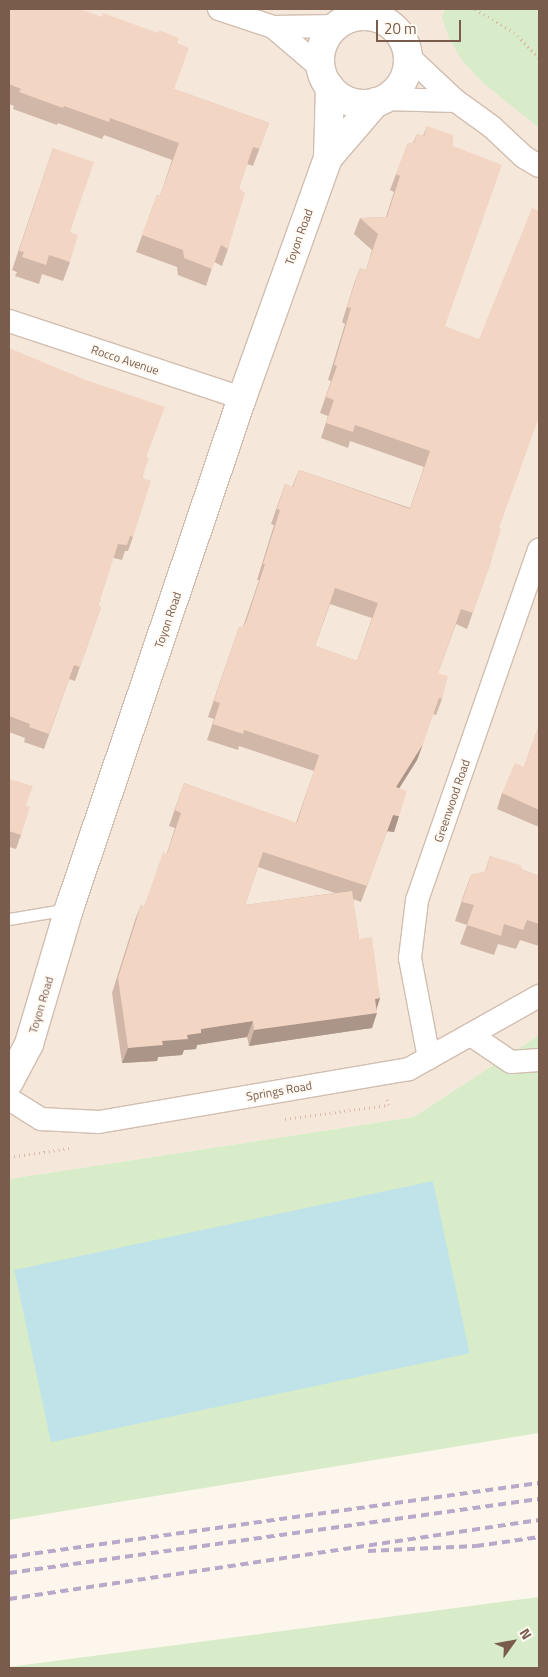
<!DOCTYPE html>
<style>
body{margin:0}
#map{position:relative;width:548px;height:1677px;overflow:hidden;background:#fdf6ec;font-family:"Titillium Web",sans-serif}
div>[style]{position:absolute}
.residential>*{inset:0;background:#f5e8da}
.green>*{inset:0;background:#d8ecc9}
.water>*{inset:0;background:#bfe3e8;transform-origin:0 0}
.path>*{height:3px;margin-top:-1.5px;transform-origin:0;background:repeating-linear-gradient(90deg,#d9b8a5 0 1px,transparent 0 5px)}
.roads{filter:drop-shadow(1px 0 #d1beb0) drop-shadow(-1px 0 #d1beb0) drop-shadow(0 1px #d1beb0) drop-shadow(0 -1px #d1beb0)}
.lane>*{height:11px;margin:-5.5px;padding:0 5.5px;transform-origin:5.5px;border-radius:5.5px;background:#fff}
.street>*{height:22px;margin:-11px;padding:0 11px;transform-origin:11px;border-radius:11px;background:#fff}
.secondary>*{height:28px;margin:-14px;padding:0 14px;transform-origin:14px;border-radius:14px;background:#fff}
.secondary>.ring{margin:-14px;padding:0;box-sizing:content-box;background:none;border:28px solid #fff;border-radius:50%}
.rail>*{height:4px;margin-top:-2px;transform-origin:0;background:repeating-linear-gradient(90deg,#b9a8c9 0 8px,transparent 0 13px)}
.wall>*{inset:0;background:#d1b7a8}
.shaded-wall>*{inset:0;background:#aa9588}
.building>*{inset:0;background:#f3d5c3}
span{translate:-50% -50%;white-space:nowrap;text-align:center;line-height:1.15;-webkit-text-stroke:4px #fffaf3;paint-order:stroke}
.street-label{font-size:12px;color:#7a5c4d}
.frame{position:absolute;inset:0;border:10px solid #7a5c4d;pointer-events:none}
.north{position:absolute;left:488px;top:1617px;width:50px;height:50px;-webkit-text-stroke:4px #fffaf3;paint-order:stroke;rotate:58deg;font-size:14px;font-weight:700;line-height:20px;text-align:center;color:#7a5c4d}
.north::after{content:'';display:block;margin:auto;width:18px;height:22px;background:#7a5c4d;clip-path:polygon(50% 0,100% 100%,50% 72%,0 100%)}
.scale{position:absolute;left:376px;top:20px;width:85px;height:22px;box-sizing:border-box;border:2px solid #7a5c4d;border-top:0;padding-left:6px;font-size:15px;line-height:18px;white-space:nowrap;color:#7a5c4d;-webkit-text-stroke:4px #fffaf3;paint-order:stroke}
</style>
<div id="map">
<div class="residential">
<i style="clip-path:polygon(9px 9px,539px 9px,539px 1035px,414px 1117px,9px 1179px)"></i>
</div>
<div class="green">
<i style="clip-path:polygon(445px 9px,539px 9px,539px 128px,482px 82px,461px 59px,449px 38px,442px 18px)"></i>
<i style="clip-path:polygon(539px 1035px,539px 1433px,9px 1520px,9px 1179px,414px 1117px)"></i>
<i style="clip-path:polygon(539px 1597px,539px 1668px,9px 1668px,9px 1667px)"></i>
</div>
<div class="water">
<i style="left:433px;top:1181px;width:176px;height:428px;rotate:78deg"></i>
</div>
<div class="path">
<i style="left:475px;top:9px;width:45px;rotate:30.5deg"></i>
<i style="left:514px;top:32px;width:36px;rotate:46deg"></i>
<i style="left:285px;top:1119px;width:104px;rotate:-7.7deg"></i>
<i style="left:388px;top:1105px;width:7px;rotate:-98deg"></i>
<i style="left:9px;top:1157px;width:63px;rotate:-8.3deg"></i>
</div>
<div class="roads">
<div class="lane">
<i style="left:9px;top:919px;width:61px;rotate:-9.5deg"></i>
</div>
<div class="street">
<i style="left:219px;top:9px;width:57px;rotate:18.4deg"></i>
<i style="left:273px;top:27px;width:64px;rotate:-0.9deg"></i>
<i style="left:273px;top:27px;width:63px;rotate:40.5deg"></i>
<i style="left:408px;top:56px;width:66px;rotate:43.2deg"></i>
<i style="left:456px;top:101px;width:44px;rotate:35.8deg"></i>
<i style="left:492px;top:127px;width:44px;rotate:43.2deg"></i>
<i style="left:524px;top:157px;width:17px;rotate:31deg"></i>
<i style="left:384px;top:99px;width:72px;rotate:1.6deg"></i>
<i style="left:9px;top:321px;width:245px;rotate:18.3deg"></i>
<i style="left:471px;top:1035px;width:48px;rotate:34deg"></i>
<i style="left:511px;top:1062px;width:28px;rotate:-4deg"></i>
<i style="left:429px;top:1058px;width:102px;rotate:-100.8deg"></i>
<i style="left:410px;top:958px;width:58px;rotate:-83.1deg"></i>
<i style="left:417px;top:900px;width:371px;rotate:-70.8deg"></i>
<i style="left:9px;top:1099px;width:38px;rotate:32deg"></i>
<i style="left:41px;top:1119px;width:58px;rotate:3deg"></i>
<i style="left:99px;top:1122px;width:314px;rotate:-9.7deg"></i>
<i style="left:409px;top:1069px;width:149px;rotate:-29.3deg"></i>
</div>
<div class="secondary">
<i class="ring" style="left:320px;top:16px;width:60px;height:60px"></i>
<i style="left:328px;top:158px;width:74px;rotate:-49.4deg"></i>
<i style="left:9px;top:1082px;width:43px;rotate:-62.2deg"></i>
<i style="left:29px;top:1044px;width:141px;rotate:-73.5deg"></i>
<i style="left:69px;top:909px;width:539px;rotate:-71.3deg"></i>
<i style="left:242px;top:398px;width:255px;rotate:-70.3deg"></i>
<i style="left:328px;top:158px;width:71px;rotate:-88.4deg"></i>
</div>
</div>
<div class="rail">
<i style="left:368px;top:1551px;width:108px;rotate:-2.7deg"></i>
<i style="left:476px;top:1546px;width:64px;rotate:-8.1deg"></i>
<i style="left:9px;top:1557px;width:535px;rotate:-7.95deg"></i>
<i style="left:9px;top:1573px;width:535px;rotate:-7.95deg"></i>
<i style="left:9px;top:1599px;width:536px;rotate:-8.48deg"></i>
</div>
<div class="wall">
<i style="clip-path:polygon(9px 9px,177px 43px,174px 89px,269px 123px,253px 166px,247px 164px,239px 188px,228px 249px,222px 266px,214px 262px,206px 286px,178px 275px,177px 267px,136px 252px,157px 195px,160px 196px,172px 160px,104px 135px,102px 139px,58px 123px,57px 125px,13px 109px,14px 106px,9px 104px)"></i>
<i style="clip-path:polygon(evenodd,427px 126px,445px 326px,499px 528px,490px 564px,467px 629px,456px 624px,438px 673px,442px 699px,436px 715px,433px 714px,417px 760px,399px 788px,399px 816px,394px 832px,387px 831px,361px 902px,353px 899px,359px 939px,380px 998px,377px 1008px,372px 1028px,249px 1046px,247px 1037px,197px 1045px,196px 1049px,184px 1050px,182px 1055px,158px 1057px,157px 1061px,122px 1063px,112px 993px,135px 920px,141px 905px,144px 907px,167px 853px,175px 828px,169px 826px,184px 783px,296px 823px,314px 771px,239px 746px,238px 750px,207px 740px,214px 719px,208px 717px,239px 627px,242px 628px,244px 624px,259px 580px,257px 580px,274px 525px,271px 524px,285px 484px,292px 487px,299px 470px,410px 508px,424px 467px,350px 441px,348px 448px,321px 438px,328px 416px,320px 413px,331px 381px,328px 380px,345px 324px,342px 322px,354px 284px,360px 268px,366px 270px,372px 250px,354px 234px,360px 218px,386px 217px,394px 192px,390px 190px,408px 143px,413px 143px,417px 134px,423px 136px,427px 126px,330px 604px,372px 618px,357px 661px,315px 646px,330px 604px,427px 126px,258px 867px,335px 893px,245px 905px,258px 867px)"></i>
<i style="clip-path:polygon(53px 148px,70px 232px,70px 262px,63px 281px,42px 274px,39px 284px,15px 276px,17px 272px,12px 270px)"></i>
<i style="clip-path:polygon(9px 348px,146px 457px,133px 537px,128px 551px,125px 551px,122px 560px,113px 558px,98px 606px,101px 607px,75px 681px,69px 679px,44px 749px,24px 742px,25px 738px,9px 732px)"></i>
<i style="clip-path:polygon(539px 725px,539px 827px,497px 809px,502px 793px,524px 767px)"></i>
<i style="clip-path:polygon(9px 779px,26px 805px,21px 835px,16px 849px,9px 847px)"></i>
<i style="clip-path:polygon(490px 856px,523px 870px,539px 876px,539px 946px,520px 940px,516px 949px,498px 944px,494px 955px,460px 944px,467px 925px,455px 921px,464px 894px,471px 875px,485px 872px)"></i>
</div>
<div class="shaded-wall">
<i style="clip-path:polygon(423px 744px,417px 760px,390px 803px,396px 787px)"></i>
<i style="clip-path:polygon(393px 815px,399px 816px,394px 832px,387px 831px,361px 902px)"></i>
<i style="clip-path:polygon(380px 998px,375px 1013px,377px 1013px,372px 1028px,249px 1046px,254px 1030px)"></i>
<i style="clip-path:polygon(253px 1021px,247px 1037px,197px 1045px,196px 1049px,184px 1050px,182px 1055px,158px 1057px,157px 1061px,122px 1063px,128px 1048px,162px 1041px,201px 1029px)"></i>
</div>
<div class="building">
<i style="clip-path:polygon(9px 9px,60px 9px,64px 10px,64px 9px,80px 9px,102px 17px,103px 13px,158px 33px,159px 30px,179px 38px,177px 43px,189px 48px,174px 89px,269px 123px,260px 149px,253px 147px,239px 188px,245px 193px,228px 249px,221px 245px,212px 269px,184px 258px,183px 250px,142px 235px,157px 195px,160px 196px,179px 143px,110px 118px,109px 122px,64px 106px,63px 108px,19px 92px,21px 89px,9px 84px)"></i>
<i style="clip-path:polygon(evenodd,427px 126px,453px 135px,453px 146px,502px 165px,445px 326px,479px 339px,532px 208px,539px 211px,539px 417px,499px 528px,501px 529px,490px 564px,473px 613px,461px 609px,438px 673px,448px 676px,442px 699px,439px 698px,423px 744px,396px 787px,407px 791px,399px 816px,393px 815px,367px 886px,263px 852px,245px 905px,352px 891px,359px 939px,372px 937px,380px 998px,375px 999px,377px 1013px,254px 1030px,253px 1021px,201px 1029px,201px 1033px,187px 1035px,188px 1039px,162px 1041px,163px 1045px,128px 1048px,118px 978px,141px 905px,144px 907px,163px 852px,167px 854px,181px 813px,175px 810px,184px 783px,297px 823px,319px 755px,244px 730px,243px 734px,213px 724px,220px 703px,214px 701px,239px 627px,242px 628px,246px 622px,265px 564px,263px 564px,280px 510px,277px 509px,285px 484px,293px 487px,299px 470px,410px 509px,430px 451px,355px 425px,353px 432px,326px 423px,334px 400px,326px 397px,337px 366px,334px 365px,351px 308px,347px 307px,360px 268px,366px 270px,378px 234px,360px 218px,387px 217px,400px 176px,396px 174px,408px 143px,414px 143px,417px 134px,424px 136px,427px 126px,335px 588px,378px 603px,357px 661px,315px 646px,335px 588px)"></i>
<i style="clip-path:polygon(53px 148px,94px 162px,70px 232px,78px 235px,70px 262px,49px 255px,46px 265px,22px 257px,24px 252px,19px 251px)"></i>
<i style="clip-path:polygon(9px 348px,86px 380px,165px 407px,146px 457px,149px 458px,142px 478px,151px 481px,133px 537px,130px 536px,127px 545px,118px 544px,98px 606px,101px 607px,80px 667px,74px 665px,49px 734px,29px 727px,30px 724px,9px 716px)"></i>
<i style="clip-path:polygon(539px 725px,539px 810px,502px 793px,515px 763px,524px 767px)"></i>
<i style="clip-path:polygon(9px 779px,33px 786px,26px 805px,30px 807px,21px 835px,9px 831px)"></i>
<i style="clip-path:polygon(490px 856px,520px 865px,523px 870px,539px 876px,539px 924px,527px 920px,523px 930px,504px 924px,501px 936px,467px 925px,474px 905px,462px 902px,471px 875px,486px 871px)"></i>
</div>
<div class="street-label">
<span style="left:299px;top:237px;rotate:-70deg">Toyon Road</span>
<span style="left:125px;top:360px;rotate:18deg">Rocco Avenue</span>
<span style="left:168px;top:620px;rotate:-71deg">Toyon Road</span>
<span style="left:452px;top:801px;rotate:-71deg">Greenwood Road</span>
<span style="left:41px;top:1005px;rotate:-73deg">Toyon Road</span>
<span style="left:279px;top:1091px;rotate:-10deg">Springs Road</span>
</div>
<div class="frame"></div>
<div class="north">N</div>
<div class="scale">20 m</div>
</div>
